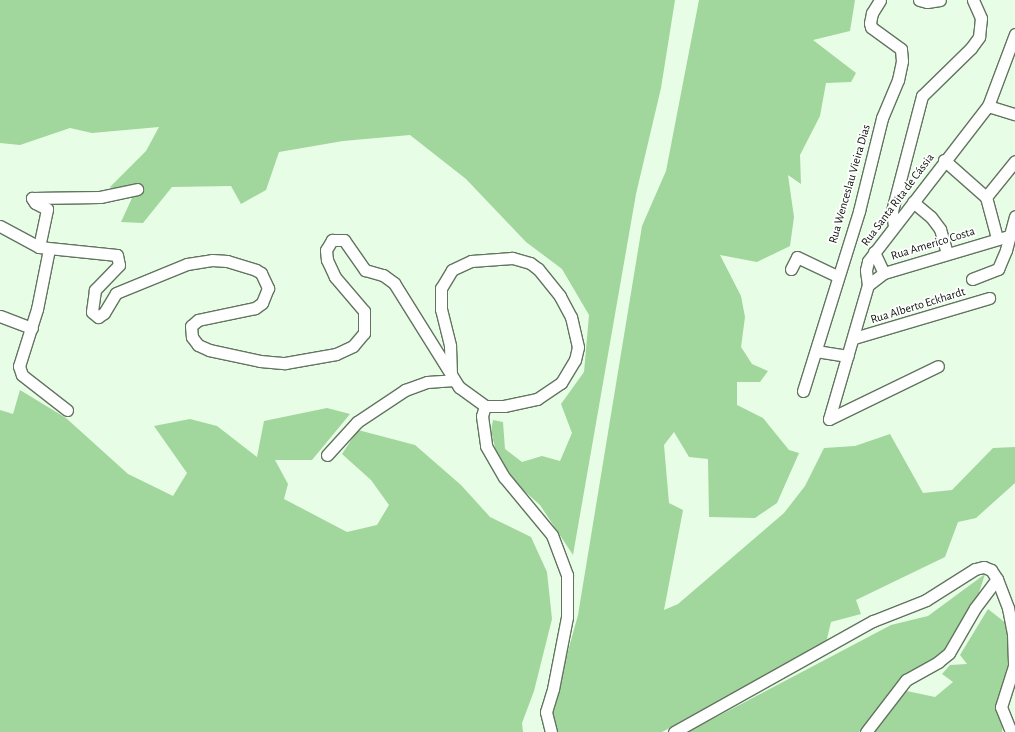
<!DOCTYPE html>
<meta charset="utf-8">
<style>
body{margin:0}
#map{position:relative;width:1015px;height:732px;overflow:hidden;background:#e8fde6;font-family:"Alegreya Sans",sans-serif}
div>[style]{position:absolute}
.forest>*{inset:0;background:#a1d69c}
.roads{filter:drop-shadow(1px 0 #627460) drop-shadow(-1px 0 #627460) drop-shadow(0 1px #627460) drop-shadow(0 -1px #627460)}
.minor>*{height:11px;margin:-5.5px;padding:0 5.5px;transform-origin:5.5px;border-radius:5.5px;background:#fff}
span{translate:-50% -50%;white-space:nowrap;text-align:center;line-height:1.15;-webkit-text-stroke:3.5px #fff;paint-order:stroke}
.street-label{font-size:12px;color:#0a110a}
</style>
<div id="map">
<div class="forest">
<i style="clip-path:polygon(0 0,675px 0,661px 88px,636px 194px,573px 555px,540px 505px,521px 488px,497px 456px,491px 431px,493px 420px,503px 422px,505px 449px,522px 462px,542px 456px,560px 461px,572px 433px,561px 404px,584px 372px,589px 315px,562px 269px,526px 242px,466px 179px,410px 135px,343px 141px,279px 152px,266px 190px,241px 204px,231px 186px,172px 187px,143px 223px,121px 222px,132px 198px,110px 187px,146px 151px,159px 127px,92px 133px,70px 128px,20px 145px,0 143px)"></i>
<i style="clip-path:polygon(699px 0,855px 0,850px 31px,813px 40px,856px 73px,851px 82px,826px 83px,820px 116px,800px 155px,801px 184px,788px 175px,794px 217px,790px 246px,757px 262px,720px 255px,741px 296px,745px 317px,741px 347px,752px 364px,768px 371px,760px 382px,737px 382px,737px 405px,763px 418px,789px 450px,799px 453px,777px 503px,755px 518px,709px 517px,708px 459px,689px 457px,674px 432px,664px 445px,669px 503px,683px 510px,664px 610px,678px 604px,784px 513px,805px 486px,824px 448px,855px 446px,890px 434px,923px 493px,952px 490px,993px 448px,1015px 447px,1015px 483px,976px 518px,958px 522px,945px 557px,856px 600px,861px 614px,831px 622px,826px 643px,662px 732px,556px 732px,551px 712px,578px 615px,642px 226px,666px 171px)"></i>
<i style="clip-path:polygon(20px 390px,66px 418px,128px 474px,173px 496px,187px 473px,154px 426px,190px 419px,217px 426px,257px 457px,264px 421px,327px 408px,350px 414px,312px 460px,275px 460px,288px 484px,284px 499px,347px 532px,377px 525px,389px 505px,371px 480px,342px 454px,358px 430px,415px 445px,461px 485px,490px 517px,531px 537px,547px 572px,552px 619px,534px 691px,522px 723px,523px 732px,0 732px,0 410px,13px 414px)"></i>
<i style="clip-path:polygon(985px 574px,975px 605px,945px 659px,902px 678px,859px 732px,688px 732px,891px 625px,928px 616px)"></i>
<i style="clip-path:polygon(988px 609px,1007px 624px,1013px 653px,1002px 732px,874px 732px,902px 690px,935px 697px,953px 682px,942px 674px,950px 665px,967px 664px,960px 655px)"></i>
</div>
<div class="roads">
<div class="minor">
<i style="left:919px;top:0;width:8px;rotate:14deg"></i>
<i style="left:927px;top:2px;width:13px;rotate:-9deg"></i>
<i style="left:988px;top:106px;width:28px;rotate:17deg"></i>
<i style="left:944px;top:160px;width:56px;rotate:41.4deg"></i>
<i style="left:986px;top:197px;width:42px;rotate:75deg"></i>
<i style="left:986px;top:197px;width:46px;rotate:-51.1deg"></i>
<i style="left:913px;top:202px;width:23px;rotate:40deg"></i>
<i style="left:931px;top:217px;width:15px;rotate:53deg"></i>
<i style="left:940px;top:229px;width:25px;rotate:74deg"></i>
<i style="left:0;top:226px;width:44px;rotate:28.3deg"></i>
<i style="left:39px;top:247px;width:78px;rotate:5.9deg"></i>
<i style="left:117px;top:255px;width:10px;rotate:79deg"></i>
<i style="left:119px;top:265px;width:35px;rotate:134deg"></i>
<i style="left:95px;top:290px;width:22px;rotate:98deg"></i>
<i style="left:92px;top:312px;width:8px;rotate:40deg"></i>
<i style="left:98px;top:317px;width:7px;rotate:-34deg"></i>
<i style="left:104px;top:313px;width:23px;rotate:-59deg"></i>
<i style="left:116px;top:293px;width:77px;rotate:-22.2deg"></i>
<i style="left:187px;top:264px;width:25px;rotate:-9deg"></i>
<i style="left:212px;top:260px;width:15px;rotate:4deg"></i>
<i style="left:227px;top:261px;width:30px;rotate:17deg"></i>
<i style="left:256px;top:270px;width:6px;rotate:31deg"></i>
<i style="left:261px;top:273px;width:17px;rotate:65deg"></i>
<i style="left:268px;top:288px;width:16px;rotate:112deg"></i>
<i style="left:262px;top:303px;width:9px;rotate:144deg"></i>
<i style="left:255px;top:308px;width:58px;rotate:168.1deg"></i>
<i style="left:198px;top:320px;width:9px;rotate:139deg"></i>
<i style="left:191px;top:326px;width:11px;rotate:85deg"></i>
<i style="left:192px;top:337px;width:10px;rotate:53deg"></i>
<i style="left:198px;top:345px;width:12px;rotate:24deg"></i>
<i style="left:209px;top:350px;width:52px;rotate:12.2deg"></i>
<i style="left:260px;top:361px;width:25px;rotate:5deg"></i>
<i style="left:285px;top:363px;width:52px;rotate:-10deg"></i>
<i style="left:336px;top:354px;width:19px;rotate:-25deg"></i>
<i style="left:353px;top:346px;width:17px;rotate:-50deg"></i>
<i style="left:364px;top:333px;width:22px;rotate:-90deg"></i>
<i style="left:364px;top:311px;width:45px;rotate:-130.5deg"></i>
<i style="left:335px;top:277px;width:19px;rotate:-115deg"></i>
<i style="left:327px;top:260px;width:10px;rotate:-96deg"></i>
<i style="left:326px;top:250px;width:12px;rotate:-59deg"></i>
<i style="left:332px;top:240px;width:12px"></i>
<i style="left:344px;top:240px;width:37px;rotate:55deg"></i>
<i style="left:365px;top:270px;width:19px;rotate:16deg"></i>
<i style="left:383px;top:275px;width:14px;rotate:36deg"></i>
<i style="left:394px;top:283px;width:123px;rotate:58deg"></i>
<i style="left:459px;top:387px;width:32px;rotate:36deg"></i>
<i style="left:485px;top:406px;width:19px"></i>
<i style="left:504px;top:406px;width:34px;rotate:-12deg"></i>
<i style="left:537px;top:399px;width:29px;rotate:-34deg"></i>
<i style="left:561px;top:383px;width:27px;rotate:-59deg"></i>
<i style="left:575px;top:360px;width:13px;rotate:-77deg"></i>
<i style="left:578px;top:347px;width:31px;rotate:-103deg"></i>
<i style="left:571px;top:317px;width:24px;rotate:-118deg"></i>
<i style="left:560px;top:296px;width:35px;rotate:-129deg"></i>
<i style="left:538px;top:269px;width:10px;rotate:-143deg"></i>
<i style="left:530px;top:263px;width:19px;rotate:-164deg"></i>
<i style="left:512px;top:258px;width:41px;rotate:175.8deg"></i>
<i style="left:471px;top:261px;width:21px;rotate:155deg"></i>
<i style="left:452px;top:270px;width:21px;rotate:121deg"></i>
<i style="left:441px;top:288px;width:21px;rotate:90deg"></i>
<i style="left:441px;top:309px;width:38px;rotate:76deg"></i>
<i style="left:450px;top:346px;width:28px;rotate:88deg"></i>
<i style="left:894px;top:226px;width:15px;rotate:-98deg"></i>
<i style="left:892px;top:211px;width:119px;rotate:-75.4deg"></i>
<i style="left:922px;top:96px;width:69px;rotate:-44.4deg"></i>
<i style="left:971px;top:48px;width:14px;rotate:-54deg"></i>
<i style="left:979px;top:37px;width:19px;rotate:-84deg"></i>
<i style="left:981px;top:18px;width:20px;rotate:-114deg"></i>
<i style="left:39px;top:247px;width:39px;rotate:-78deg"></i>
<i style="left:47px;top:209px;width:13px;rotate:-153deg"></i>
<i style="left:35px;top:203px;width:6px;rotate:-121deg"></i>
<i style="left:32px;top:198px;width:68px;rotate:-0.8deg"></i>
<i style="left:100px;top:197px;width:38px;rotate:-12deg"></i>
<i style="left:49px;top:249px;width:61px;rotate:101.3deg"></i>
<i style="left:37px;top:309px;width:60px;rotate:107.5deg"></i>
<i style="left:19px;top:366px;width:9px;rotate:72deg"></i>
<i style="left:22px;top:375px;width:57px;rotate:37.9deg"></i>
<i style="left:874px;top:252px;width:23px;rotate:65deg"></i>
<i style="left:791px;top:269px;width:13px;rotate:-63deg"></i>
<i style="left:797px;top:257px;width:44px;rotate:25.4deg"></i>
<i style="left:972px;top:279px;width:28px;rotate:-21deg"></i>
<i style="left:998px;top:269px;width:21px;rotate:-67deg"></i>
<i style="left:1006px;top:250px;width:35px;rotate:-75deg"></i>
<i style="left:868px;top:285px;width:20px;rotate:-37deg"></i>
<i style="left:884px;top:273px;width:130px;rotate:-16.5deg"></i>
<i style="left:0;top:316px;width:34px;rotate:21deg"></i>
<i style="left:854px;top:338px;width:141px;rotate:-16.5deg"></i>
<i style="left:816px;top:351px;width:32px;rotate:9deg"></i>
<i style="left:803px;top:391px;width:189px;rotate:-72.7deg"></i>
<i style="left:859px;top:211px;width:96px;rotate:-76.1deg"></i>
<i style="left:882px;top:118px;width:41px;rotate:-67.2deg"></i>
<i style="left:898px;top:80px;width:19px;rotate:-78deg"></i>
<i style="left:902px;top:61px;width:12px;rotate:-95deg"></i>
<i style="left:901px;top:49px;width:37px;rotate:-144deg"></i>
<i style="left:871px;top:27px;width:4px;rotate:-104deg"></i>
<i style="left:870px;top:23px;width:10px;rotate:-79deg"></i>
<i style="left:872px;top:13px;width:15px;rotate:-58deg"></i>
<i style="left:485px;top:406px;width:10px;rotate:107deg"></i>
<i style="left:482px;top:416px;width:30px;rotate:82deg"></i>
<i style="left:486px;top:446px;width:36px;rotate:60deg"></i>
<i style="left:504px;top:477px;width:75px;rotate:50.4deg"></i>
<i style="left:552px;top:535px;width:43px;rotate:69.4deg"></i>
<i style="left:567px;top:575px;width:42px;rotate:90deg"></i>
<i style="left:567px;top:617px;width:73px;rotate:101deg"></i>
<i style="left:553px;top:689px;width:24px;rotate:107deg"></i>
<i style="left:546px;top:712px;width:21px;rotate:76deg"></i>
<i style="left:829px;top:419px;width:140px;rotate:-73.8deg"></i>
<i style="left:868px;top:285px;width:15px;rotate:-98deg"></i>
<i style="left:866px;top:270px;width:9px;rotate:-77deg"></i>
<i style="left:868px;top:261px;width:196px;rotate:-52.3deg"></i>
<i style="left:988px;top:106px;width:77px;rotate:-69.4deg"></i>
<i style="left:829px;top:419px;width:121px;rotate:-25.9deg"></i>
<i style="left:327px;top:455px;width:45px;rotate:-47.7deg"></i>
<i style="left:357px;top:422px;width:58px;rotate:-33.7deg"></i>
<i style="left:405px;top:390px;width:23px;rotate:-20deg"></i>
<i style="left:427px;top:382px;width:27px;rotate:-4deg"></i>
<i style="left:674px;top:732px;width:228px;rotate:-29.2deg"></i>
<i style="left:873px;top:621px;width:57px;rotate:-21.6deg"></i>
<i style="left:926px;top:600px;width:58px;rotate:-32.3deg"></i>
<i style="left:975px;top:569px;width:9px;rotate:-13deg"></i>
<i style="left:984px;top:567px;width:8px;rotate:23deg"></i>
<i style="left:991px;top:570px;width:11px;rotate:56deg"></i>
<i style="left:997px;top:579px;width:31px;rotate:69deg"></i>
<i style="left:1008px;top:608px;width:26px;rotate:79deg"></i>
<i style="left:1013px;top:634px;width:32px;rotate:88deg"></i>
<i style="left:1014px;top:666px;width:43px;rotate:107.6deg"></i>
<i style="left:1001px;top:707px;width:27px;rotate:68deg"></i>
<i style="left:866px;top:732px;width:66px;rotate:-52.4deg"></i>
<i style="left:906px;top:680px;width:37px;rotate:-29deg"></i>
<i style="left:938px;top:662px;width:14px;rotate:-39deg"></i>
<i style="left:949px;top:653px;width:52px;rotate:-60deg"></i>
<i style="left:975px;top:608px;width:36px;rotate:-53deg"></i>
</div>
</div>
<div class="street-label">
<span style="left:850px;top:184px;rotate:-74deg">Rua Wenceslau Vieira Dias</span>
<span style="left:898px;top:200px;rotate:-53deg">Rua Santa Rita de Cássia</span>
<span style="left:933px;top:244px;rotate:-17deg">Rua Americo Costa</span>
<span style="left:918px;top:306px;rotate:-17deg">Rua Alberto Eckhardt</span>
</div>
</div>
